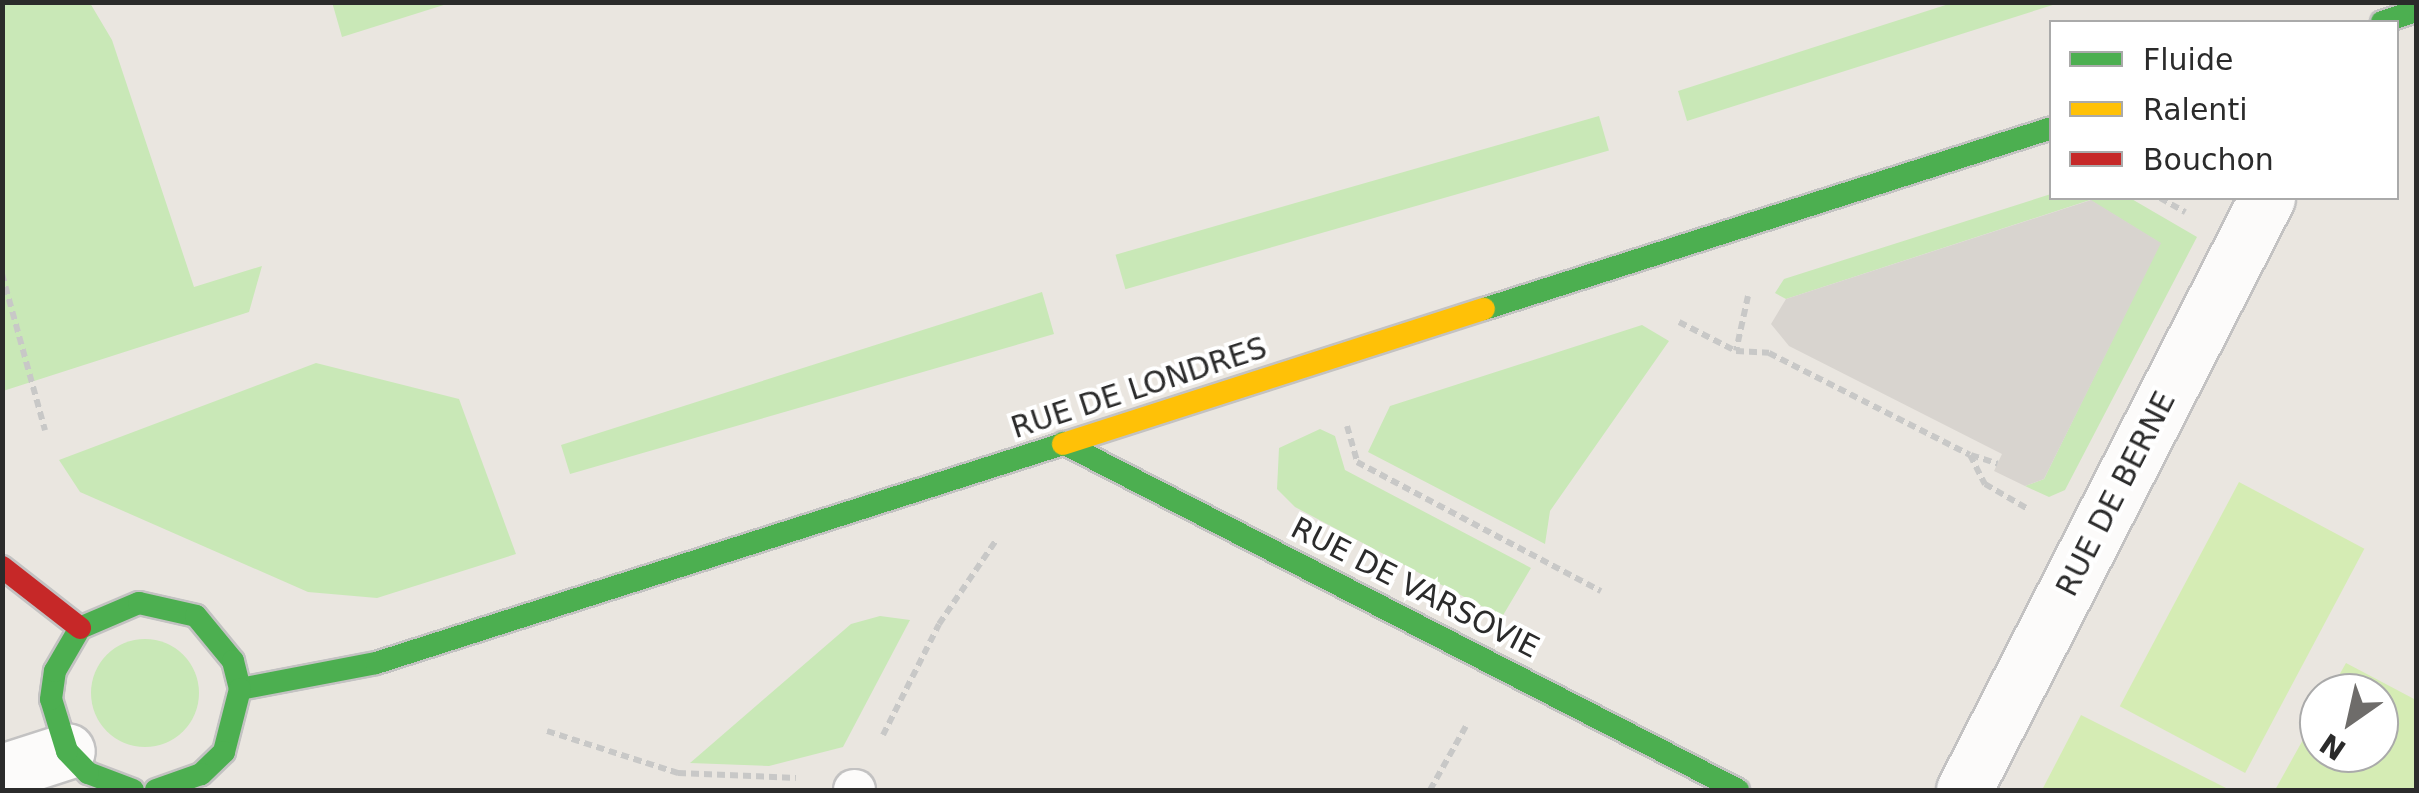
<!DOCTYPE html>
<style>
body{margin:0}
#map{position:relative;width:2419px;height:793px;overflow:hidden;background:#eae6e0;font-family:"DejaVu Sans",sans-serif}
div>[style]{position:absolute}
.green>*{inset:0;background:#c9e8b7;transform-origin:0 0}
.round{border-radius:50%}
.pitch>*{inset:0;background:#d5ecb4;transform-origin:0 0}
.plaza>*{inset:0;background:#d8d4cf}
.path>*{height:6px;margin-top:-3px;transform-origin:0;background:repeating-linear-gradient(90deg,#c8c8c7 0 8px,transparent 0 13px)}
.roads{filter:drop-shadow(2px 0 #c3c2c2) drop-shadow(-2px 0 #c3c2c2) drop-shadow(0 2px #c3c2c2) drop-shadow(0 -2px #c3c2c2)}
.lane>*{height:40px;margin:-20px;padding:0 20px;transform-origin:20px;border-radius:20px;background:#fcfbfa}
.street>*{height:55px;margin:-27.5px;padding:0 27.5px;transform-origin:27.5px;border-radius:27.5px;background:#fcfbfa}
.fast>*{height:22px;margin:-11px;padding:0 11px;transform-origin:11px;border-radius:11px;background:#4caf50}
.slow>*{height:22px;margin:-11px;padding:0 11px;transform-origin:11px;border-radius:11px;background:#ffc107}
.jam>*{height:22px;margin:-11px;padding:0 11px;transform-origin:11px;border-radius:11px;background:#c62828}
span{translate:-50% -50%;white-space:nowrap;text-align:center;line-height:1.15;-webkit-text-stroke:8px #fff;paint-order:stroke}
.street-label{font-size:30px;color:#2b2b2b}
.frame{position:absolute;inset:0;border:5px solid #2b2b2b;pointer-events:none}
.legend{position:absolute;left:2049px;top:20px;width:350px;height:180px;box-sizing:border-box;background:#fff;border:2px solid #aaa;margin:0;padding:12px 18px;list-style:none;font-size:30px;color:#2b2b2b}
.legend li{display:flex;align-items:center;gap:20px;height:50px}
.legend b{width:50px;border:2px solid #aaa}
.north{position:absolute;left:2299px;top:673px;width:100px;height:100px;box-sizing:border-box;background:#fff;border:2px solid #aaa;border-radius:50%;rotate:214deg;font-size:28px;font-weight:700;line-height:40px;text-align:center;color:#2b2b2b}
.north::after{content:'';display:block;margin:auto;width:35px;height:45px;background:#6e6c6a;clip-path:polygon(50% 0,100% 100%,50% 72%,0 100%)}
</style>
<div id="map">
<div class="green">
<i style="clip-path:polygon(332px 2px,450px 2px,450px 3px,342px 37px)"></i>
<i style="clip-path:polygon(1955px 2px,2059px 3px,1687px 121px,1678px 91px)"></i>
<i style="clip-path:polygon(2px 3px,90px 3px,112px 40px,194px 287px,262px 266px,249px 312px,3px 391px)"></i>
<i style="left:1599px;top:116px;width:36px;height:503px;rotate:74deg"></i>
<i style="clip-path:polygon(2051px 194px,2130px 198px,2197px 237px,2065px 490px,2049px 497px,2025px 486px,2044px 479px,2160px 243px,2090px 200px,1786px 299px,1775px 293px,1784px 279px)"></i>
<i style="clip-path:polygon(1042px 292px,1054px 334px,570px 474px,561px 445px)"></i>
<i style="clip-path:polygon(1642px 325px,1669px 341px,1550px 511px,1545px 544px,1368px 452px,1390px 406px)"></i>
<i style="clip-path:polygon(316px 363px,459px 399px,516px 554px,377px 598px,308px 592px,80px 492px,59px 460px)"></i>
<i style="clip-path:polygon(1320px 429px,1335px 436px,1345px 470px,1531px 568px,1502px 617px,1295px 507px,1277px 489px,1279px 448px)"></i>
<i style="clip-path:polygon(880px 616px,910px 620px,843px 747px,769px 766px,690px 763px,851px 624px)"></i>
<i class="round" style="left:91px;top:639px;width:108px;height:108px"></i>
</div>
<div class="pitch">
<i style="left:2239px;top:482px;width:142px;height:254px;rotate:28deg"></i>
<i style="clip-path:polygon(2346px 663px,2416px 700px,2416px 790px,2275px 790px,2319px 711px,2319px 753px,2379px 753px,2379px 693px,2329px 693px)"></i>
<i style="clip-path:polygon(2081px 715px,2230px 790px,2042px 790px)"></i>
</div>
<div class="plaza">
<i style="clip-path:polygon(2091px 200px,2161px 243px,2044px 479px,2025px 486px,1994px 471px,2002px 454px,1789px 346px,1771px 324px,1786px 299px)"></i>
</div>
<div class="path">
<i style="left:2160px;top:198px;width:29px;rotate:29deg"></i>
<i style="left:2px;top:274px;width:162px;rotate:74.6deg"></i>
<i style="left:1748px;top:296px;width:56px;rotate:102.3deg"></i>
<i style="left:1736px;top:351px;width:33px;rotate:3deg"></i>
<i style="left:1769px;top:353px;width:225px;rotate:26.9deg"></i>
<i style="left:1970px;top:455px;width:33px;rotate:63deg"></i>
<i style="left:1985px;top:484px;width:50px;rotate:30.2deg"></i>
<i style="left:1679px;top:322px;width:64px;rotate:27deg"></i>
<i style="left:1347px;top:426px;width:37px;rotate:74deg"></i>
<i style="left:1357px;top:462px;width:276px;rotate:27.9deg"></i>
<i style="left:1971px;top:455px;width:28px;rotate:18deg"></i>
<i style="left:547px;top:731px;width:138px;rotate:17.8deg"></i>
<i style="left:678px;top:773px;width:118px;rotate:2.4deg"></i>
<i style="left:883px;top:735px;width:124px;rotate:-63.2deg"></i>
<i style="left:939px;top:624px;width:103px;rotate:-55.7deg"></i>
<i style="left:1430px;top:790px;width:73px;rotate:-60.6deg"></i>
</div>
<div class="roads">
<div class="lane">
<i style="left:854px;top:790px;width:1px"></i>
</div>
<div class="street">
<i style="left:2px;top:772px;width:68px;rotate:-17.9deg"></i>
<i style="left:1964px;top:790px;width:665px;rotate:-62.9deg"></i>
</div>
<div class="fast">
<i style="left:2382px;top:22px;width:36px;rotate:-18deg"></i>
<i style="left:1484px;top:309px;width:596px;rotate:-17.68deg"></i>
<i style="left:1063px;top:443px;width:759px;rotate:27.21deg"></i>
<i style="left:240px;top:689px;width:138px;rotate:-10.8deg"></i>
<i style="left:376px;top:663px;width:721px;rotate:-17.68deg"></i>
<i style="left:133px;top:790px;width:48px;rotate:-159.3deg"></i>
<i style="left:88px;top:773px;width:30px;rotate:-134deg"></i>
<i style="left:67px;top:751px;width:54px;rotate:-107.1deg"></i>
<i style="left:51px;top:699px;width:28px;rotate:-82deg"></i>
<i style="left:55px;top:671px;width:50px;rotate:-59.8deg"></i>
<i style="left:80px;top:628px;width:64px;rotate:-23deg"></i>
<i style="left:139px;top:603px;width:58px;rotate:12.8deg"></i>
<i style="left:196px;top:616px;width:58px;rotate:50.6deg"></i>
<i style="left:233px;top:661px;width:29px;rotate:76deg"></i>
<i style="left:240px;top:689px;width:65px;rotate:104.3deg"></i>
<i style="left:224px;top:752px;width:32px;rotate:136deg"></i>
<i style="left:201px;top:774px;width:48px;rotate:160.4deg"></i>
</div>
<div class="slow">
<i style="left:1063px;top:444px;width:442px;rotate:-17.8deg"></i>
</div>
<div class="jam">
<i style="left:2px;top:567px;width:99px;rotate:38deg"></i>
</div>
</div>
<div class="street-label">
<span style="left:1139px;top:388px;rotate:-18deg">RUE DE LONDRES</span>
<span style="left:2116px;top:494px;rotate:-63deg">RUE DE BERNE</span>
<span style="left:1415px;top:588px;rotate:27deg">RUE DE VARSOVIE</span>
</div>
<div class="frame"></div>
<ul class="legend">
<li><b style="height:12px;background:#4caf50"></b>Fluide</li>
<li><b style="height:12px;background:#ffc107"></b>Ralenti</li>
<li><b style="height:12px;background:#c62828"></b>Bouchon</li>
</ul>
<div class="north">N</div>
</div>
